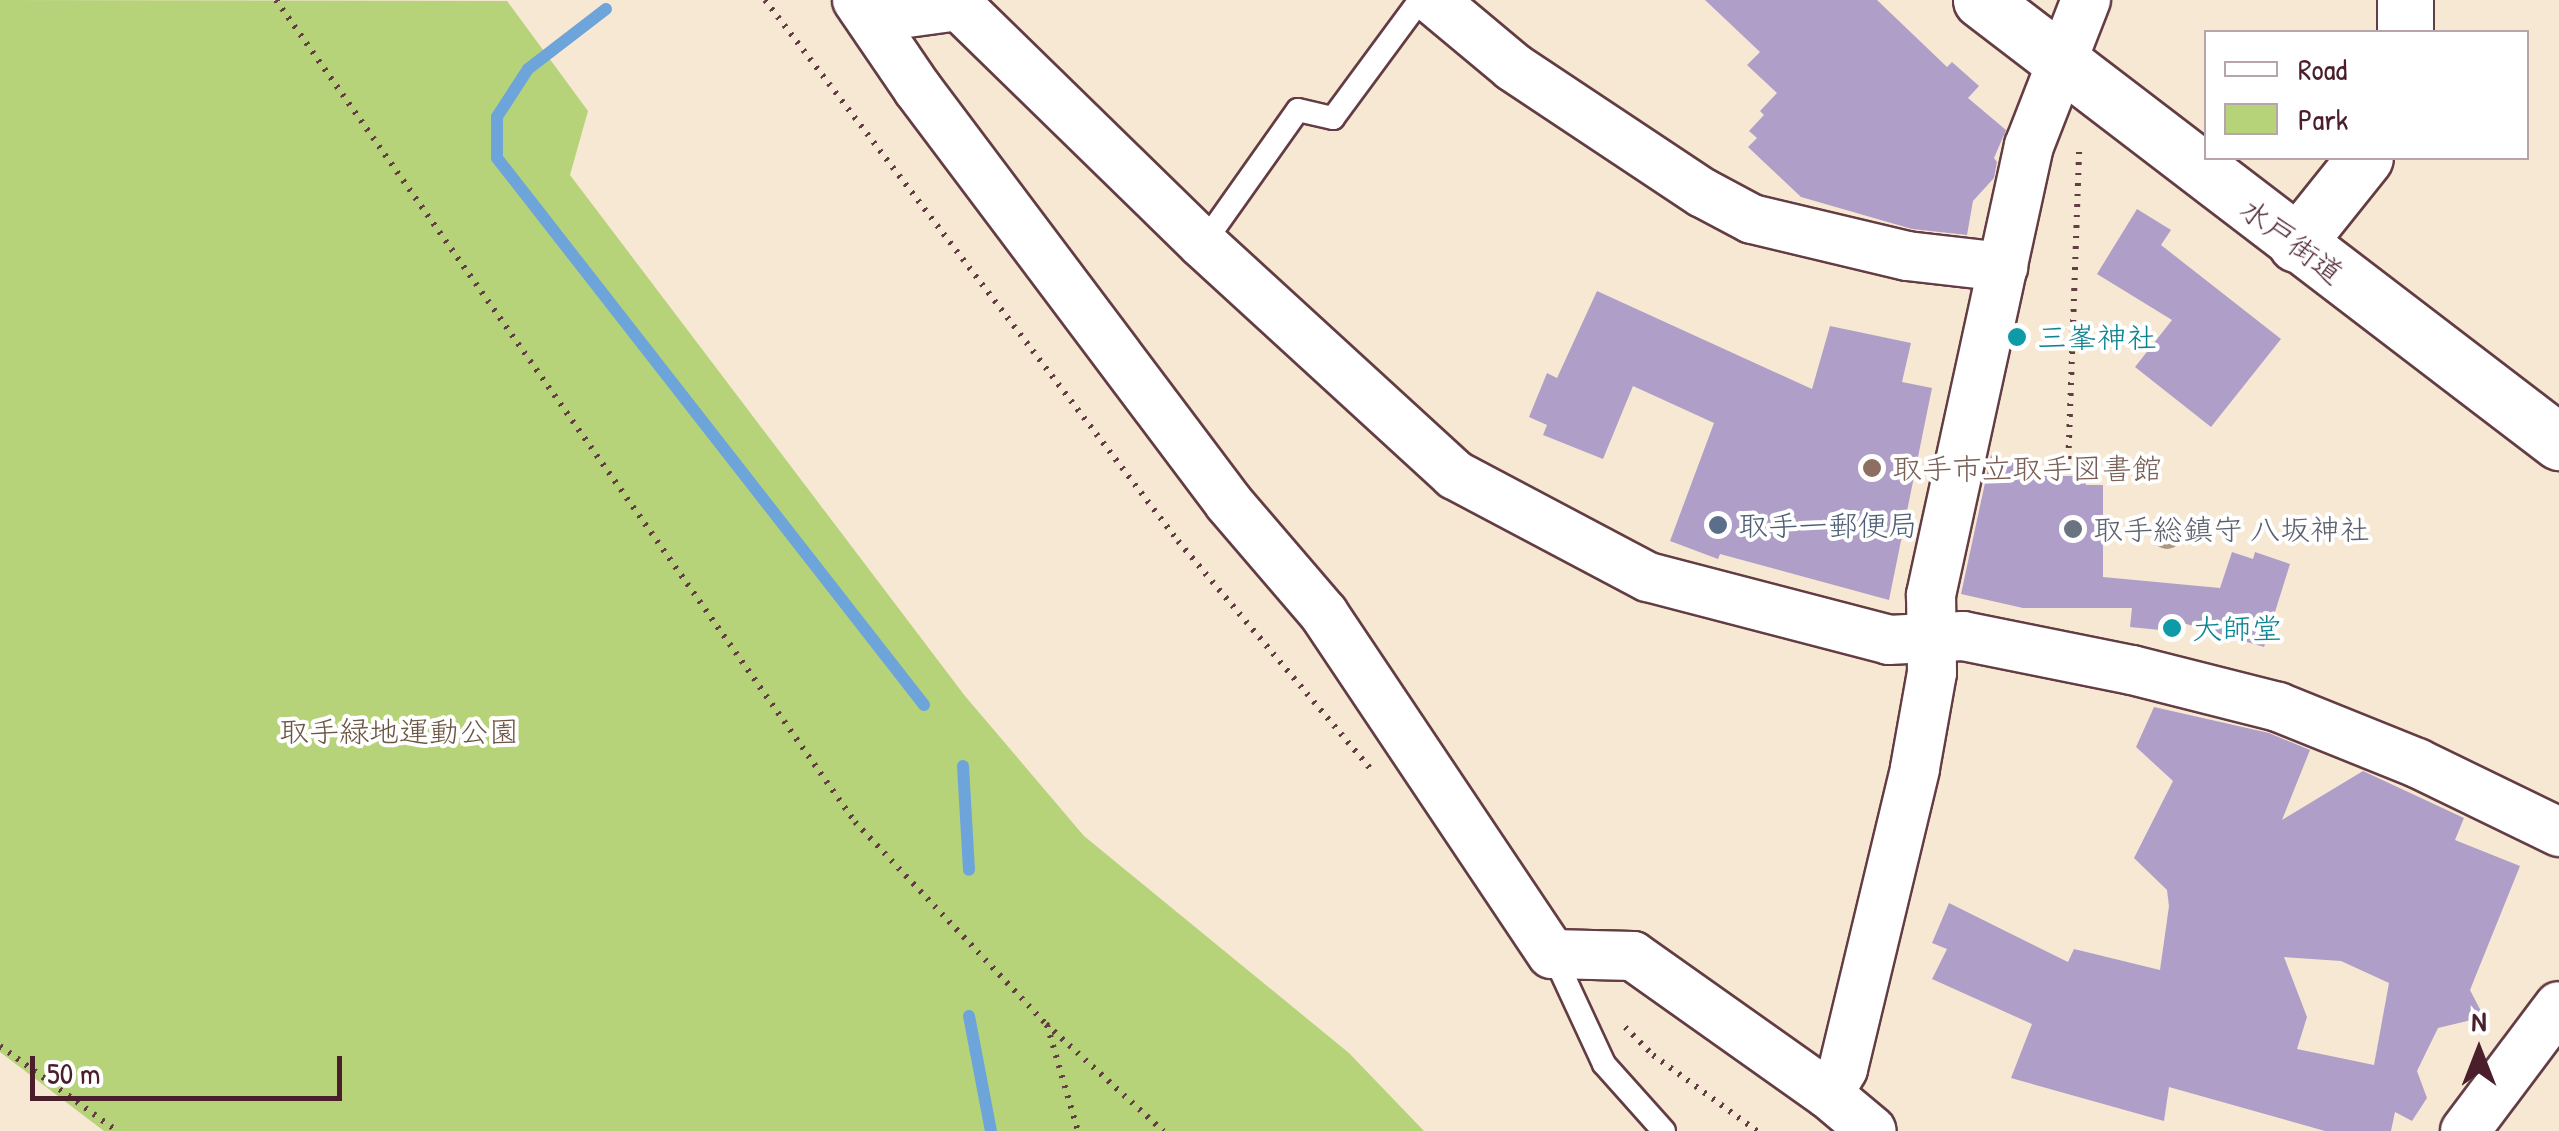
<!DOCTYPE html>
<meta charset="utf-8">
<style>
body{margin:0}
#map{position:relative;width:2559px;height:1131px;overflow:hidden;background:#f7e8d4;font-family:"Patrick Hand","Klee One",sans-serif}
div>[style]{position:absolute}
.green>*{inset:0;background:#b7d379}
.stream>*{height:12px;margin:-6px;padding:0 6px;transform-origin:6px;border-radius:6px;background:#6da5db}
.building>*{inset:0;background:#af9fc8}
.path>*{height:6px;margin-top:-3px;transform-origin:0;background:repeating-linear-gradient(90deg,#643d44 0 2.5px,transparent 0 10.5px)}
.roads{filter:drop-shadow(2px 0 #643d44) drop-shadow(-2px 0 #643d44) drop-shadow(0 2px #643d44) drop-shadow(0 -2px #643d44)}
.lane>*{height:22px;margin:-11px;padding:0 11px;transform-origin:11px;border-radius:11px;background:#fff}
.street>*{height:48px;margin:-24px;padding:0 24px;transform-origin:24px;border-radius:24px;background:#fff}
.secondary>*{height:55px;margin:-27.5px;padding:0 27.5px;transform-origin:27.5px;border-radius:27.5px;background:#fff}
.primary>*{height:55px;margin:-27.5px;padding:0 27.5px;transform-origin:27.5px;border-radius:27.5px;background:#fff}
.trees>*{width:30px;height:30px;margin:-15px;border-radius:50%;background:#aa9784}
.dots>*{width:28px;height:28px;translate:-50% -50%;box-sizing:border-box;border:5px solid #fff;border-radius:50%}
span{translate:-50% -50%;white-space:nowrap;text-align:center;line-height:1.15;-webkit-text-stroke:8px #fff;paint-order:stroke}
.street-label{font-size:30px;color:#4a1f2b}
.culture-label{font-size:30px;color:#0d838f}
.left{translate:0 -50%;text-align:left}
.education-label{font-size:30px;color:#785e54}
.service-label{font-size:30px;color:#4e5e75}
.worship-label{font-size:30px;color:#5b616d}
.park-label{font-size:30px;color:#6b5542}
.legend{position:absolute;left:2204px;top:30px;width:325px;height:130px;box-sizing:border-box;background:#fff;border:2px solid #b7a5aa;margin:0;padding:12px 18px;list-style:none;font-size:30px;color:#4a1f2b}
.legend li{display:flex;align-items:center;gap:20px;height:50px}
.legend b{width:50px;border:2px solid #b7a5aa}
.north{position:absolute;left:2429px;top:1001px;width:100px;height:100px;-webkit-text-stroke:8px #fff;paint-order:stroke;rotate:0deg;font-size:28px;font-weight:700;line-height:40px;text-align:center;color:#4a1f2b}
.north::after{content:'';display:block;margin:auto;width:35px;height:45px;background:#4a1f2b;clip-path:polygon(50% 0,100% 100%,50% 72%,0 100%)}
.scale{position:absolute;left:30px;top:1056px;width:312px;height:45px;box-sizing:border-box;border:5px solid #4a1f2b;border-top:0;padding-left:12px;font-size:30px;line-height:35px;white-space:nowrap;color:#4a1f2b;-webkit-text-stroke:8px #fff;paint-order:stroke}
</style>
<div id="map">
<div class="green">
<i style="clip-path:polygon(0 0,507px 1px,588px 111px,570px 175px,965px 696px,1084px 836px,1349px 1053px,1424px 1131px,104px 1131px,0 1052px)"></i>
</div>
<div class="stream">
<i style="left:606px;top:9px;width:98px;rotate:142.4deg"></i>
<i style="left:528px;top:69px;width:57px;rotate:122.9deg"></i>
<i style="left:497px;top:117px;width:41px;rotate:90deg"></i>
<i style="left:497px;top:158px;width:694px;rotate:52.02deg"></i>
<i style="left:963px;top:766px;width:104px;rotate:86.7deg"></i>
<i style="left:969px;top:1016px;width:117px;rotate:79.2deg"></i>
</div>
<div class="building">
<i style="clip-path:polygon(1705px 0,1877px 0,1947px 67px,1952px 62px,1979px 86px,1968px 98px,2006px 130px,1994px 158px,1997px 162px,1994px 178px,1973px 201px,1967px 235px,1912px 229px,1801px 197px,1748px 147px,1757px 138px,1749px 131px,1764px 115px,1760px 111px,1777px 93px,1747px 65px,1760px 52px)"></i>
<i style="clip-path:polygon(2137px 209px,2171px 230px,2161px 245px,2281px 339px,2211px 427px,2135px 367px,2172px 320px,2097px 274px)"></i>
<i style="clip-path:polygon(1597px 291px,1812px 389px,1830px 326px,1911px 343px,1902px 382px,1932px 388px,1889px 600px,1720px 554px,1718px 559px,1670px 541px,1714px 423px,1633px 386px,1603px 459px,1543px 435px,1547px 425px,1529px 417px,1547px 373px,1557px 378px)"></i>
<i style="clip-path:polygon(1991px 455px,2035px 465px,2033px 476px,2086px 476px,2086px 485px,2103px 485px,2103px 577px,2220px 588px,2232px 552px,2253px 559px,2255px 552px,2290px 564px,2264px 647px,2183px 623px,2181px 632px,2130px 627px,2132px 608px,2023px 608px,1961px 594px)"></i>
<i style="clip-path:polygon(evenodd,2154px 707px,2269px 733px,2310px 750px,2282px 820px,2363px 771px,2464px 818px,2455px 840px,2520px 866px,2470px 990px,2484px 1017px,2438px 1028px,2417px 1071px,2427px 1098px,2412px 1121px,2395px 1112px,2391px 1131px,2325px 1131px,2169px 1087px,2164px 1121px,2011px 1078px,2032px 1024px,1932px 979px,1947px 949px,1932px 943px,1949px 903px,2068px 962px,2074px 949px,2160px 970px,2169px 906px,2167px 890px,2134px 858px,2173px 781px,2136px 747px,2154px 707px,2284px 957px,2341px 961px,2389px 983px,2374px 1065px,2297px 1049px,2307px 1017px,2284px 957px)"></i>
</div>
<div class="path">
<i style="left:276px;top:0;width:1005px;rotate:54.84deg"></i>
<i style="left:855px;top:822px;width:278px;rotate:46.6deg"></i>
<i style="left:1046px;top:1024px;width:159px;rotate:42.4deg"></i>
<i style="left:765px;top:0;width:681px;rotate:52.64deg"></i>
<i style="left:1178px;top:541px;width:299px;rotate:49.8deg"></i>
<i style="left:2068px;top:469px;width:321px;rotate:-88deg"></i>
<i style="left:1047px;top:1025px;width:110px;rotate:73.7deg"></i>
<i style="left:1625px;top:1027px;width:40px;rotate:45deg"></i>
<i style="left:1653px;top:1055px;width:129px;rotate:36.2deg"></i>
<i style="left:0;top:1046px;width:145px;rotate:36deg"></i>
</div>
<div class="roads">
<div class="lane">
<i style="left:1203px;top:244px;width:164px;rotate:-54.7deg"></i>
<i style="left:1298px;top:110px;width:36px;rotate:13deg"></i>
<i style="left:1333px;top:118px;width:147px;rotate:-53.6deg"></i>
<i style="left:1553px;top:954px;width:121px;rotate:65.1deg"></i>
<i style="left:1604px;top:1064px;width:90px;rotate:48.2deg"></i>
</div>
<div class="street">
<i style="left:857px;top:0;width:107px;rotate:55.7deg"></i>
<i style="left:917px;top:88px;width:519px;rotate:53.06deg"></i>
<i style="left:1229px;top:503px;width:146px;rotate:49.4deg"></i>
<i style="left:1324px;top:614px;width:409px;rotate:56.2deg"></i>
<i style="left:1552px;top:954px;width:81px;rotate:1.4deg"></i>
<i style="left:1633px;top:956px;width:239px;rotate:35.3deg"></i>
<i style="left:1828px;top:1094px;width:57px;rotate:40.1deg"></i>
<i style="left:953px;top:0;width:349px;rotate:44.3deg"></i>
<i style="left:1203px;top:244px;width:342px;rotate:42.5deg"></i>
<i style="left:1455px;top:475px;width:218px;rotate:27.9deg"></i>
<i style="left:1648px;top:577px;width:249px;rotate:14.6deg"></i>
<i style="left:1889px;top:640px;width:74px;rotate:-3.1deg"></i>
<i style="left:1963px;top:636px;width:172px;rotate:11.4deg"></i>
<i style="left:2132px;top:670px;width:151px;rotate:14.2deg"></i>
<i style="left:2278px;top:707px;width:150px;rotate:21.9deg"></i>
<i style="left:2417px;top:763px;width:158px;rotate:25.9deg"></i>
<i style="left:1433px;top:0;width:104px;rotate:39.9deg"></i>
<i style="left:1513px;top:67px;width:228px;rotate:33.6deg"></i>
<i style="left:1703px;top:193px;width:55px;rotate:28deg"></i>
<i style="left:1752px;top:219px;width:159px;rotate:13.4deg"></i>
<i style="left:1907px;top:256px;width:97px;rotate:6.5deg"></i>
<i style="left:871px;top:18px;width:88px;rotate:-7.9deg"></i>
<i style="left:1828px;top:1094px;width:29px;rotate:-59deg"></i>
<i style="left:1843px;top:1069px;width:309px;rotate:-76.5deg"></i>
<i style="left:1915px;top:768px;width:97px;rotate:-79.9deg"></i>
<i style="left:1932px;top:673px;width:78px;rotate:-90.7deg"></i>
<i style="left:1931px;top:595px;width:460px;rotate:-77.7deg"></i>
<i style="left:2029px;top:146px;width:157px;rotate:-68.7deg"></i>
<i style="left:2465px;top:1131px;width:156px;rotate:-53.1deg"></i>
</div>
<div class="secondary">
<i style="left:2405px;top:0;width:32px;rotate:90deg"></i>
<i style="left:2296px;top:244px;width:110px;rotate:-51.3deg"></i>
</div>
<div class="primary">
<i style="left:1981px;top:0;width:728px;rotate:37.41deg"></i>
</div>
</div>
<div class="trees">
<i style="left:2167px;top:534px"></i>
</div>
<div class="dots">
<i style="left:2017px;top:337px;background:#0f9aa8"></i>
<i style="left:1872px;top:468px;background:#8d6e63"></i>
<i style="left:1718px;top:525px;background:#5c6f8a"></i>
<i style="left:2073px;top:529px;background:#6b7280"></i>
<i style="left:2172px;top:628px;background:#0f9aa8"></i>
</div>
<div class="street-label">
<span style="left:2292px;top:241px;rotate:37deg">水戸街道</span>
</div>
<div class="culture-label">
<span class="left" style="left:2037px;top:337px">三峯神社</span>
<span class="left" style="left:2192px;top:628px">大師堂</span>
</div>
<div class="education-label">
<span class="left" style="left:1892px;top:468px">取手市立取手図書館</span>
</div>
<div class="service-label">
<span class="left" style="left:1738px;top:525px">取手一郵便局</span>
</div>
<div class="worship-label">
<span class="left" style="left:2093px;top:529px">取手総鎮守 八坂神社</span>
</div>
<div class="park-label">
<span style="left:399px;top:731px">取手緑地運動公園</span>
</div>
<ul class="legend">
<li><b style="height:12px;background:#fff"></b>Road</li>
<li><b style="height:28px;background:#b7d379"></b>Park</li>
</ul>
<div class="north">N</div>
<div class="scale">50 m</div>
</div>
